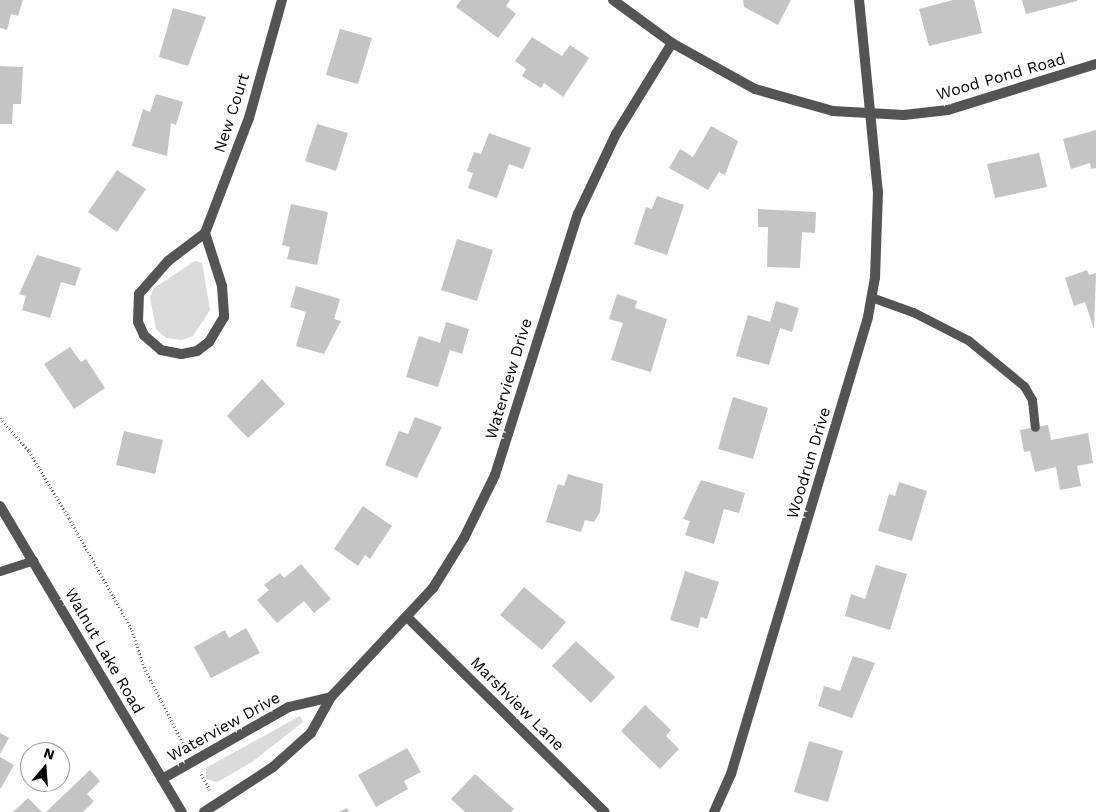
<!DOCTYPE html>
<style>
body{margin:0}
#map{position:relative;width:1096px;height:812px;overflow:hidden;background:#fff;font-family:"Work Sans",sans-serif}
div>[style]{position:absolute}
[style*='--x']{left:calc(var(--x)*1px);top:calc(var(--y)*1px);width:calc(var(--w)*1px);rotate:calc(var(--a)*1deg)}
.green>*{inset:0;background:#dbdbdb}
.building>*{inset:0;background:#c4c4c4}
.path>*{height:3px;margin-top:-1.5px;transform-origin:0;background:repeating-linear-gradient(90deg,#767676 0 1px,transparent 0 3.5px)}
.service>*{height:9px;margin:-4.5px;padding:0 4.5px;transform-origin:4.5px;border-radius:4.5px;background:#545454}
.minor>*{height:10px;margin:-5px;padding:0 5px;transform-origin:5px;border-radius:5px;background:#545454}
.tertiary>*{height:10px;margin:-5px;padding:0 5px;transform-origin:5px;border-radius:5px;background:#545454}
span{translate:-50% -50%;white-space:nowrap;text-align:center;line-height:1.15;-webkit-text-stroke:5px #fff;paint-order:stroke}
.street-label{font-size:16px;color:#000}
.north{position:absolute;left:20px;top:742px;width:50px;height:50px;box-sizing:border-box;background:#fff;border:1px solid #999;border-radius:50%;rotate:18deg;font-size:14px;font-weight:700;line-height:20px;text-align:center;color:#000}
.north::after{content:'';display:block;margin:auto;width:18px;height:22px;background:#000;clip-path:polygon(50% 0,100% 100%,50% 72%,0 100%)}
</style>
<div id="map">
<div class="green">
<i style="clip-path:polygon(195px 261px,202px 263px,210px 310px,193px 336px,182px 340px,166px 338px,156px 329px,150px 298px,154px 288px)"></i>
<i style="clip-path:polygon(300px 716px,303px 722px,252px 762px,217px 782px,206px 779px,206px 768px)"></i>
</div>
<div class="building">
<i style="clip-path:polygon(0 0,23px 0,18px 16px,11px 14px,7px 30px,0 28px)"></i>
<i style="clip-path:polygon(461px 0,510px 0,506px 6px,516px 14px,498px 38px,456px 7px)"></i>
<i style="clip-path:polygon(743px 0,791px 0,778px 25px,744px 7px)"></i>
<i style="clip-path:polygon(953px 0,974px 0,982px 33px,929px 46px,919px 9px)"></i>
<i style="clip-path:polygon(1022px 0,1077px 0,1077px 1px,1026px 14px)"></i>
<i style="clip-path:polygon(173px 8px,206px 17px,188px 66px,159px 57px)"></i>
<i style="clip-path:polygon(340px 29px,372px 38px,358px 84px,326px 75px)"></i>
<i style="clip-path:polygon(532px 37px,562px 56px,570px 45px,589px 58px,563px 97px,544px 83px,541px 88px,522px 76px,526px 69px,515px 61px)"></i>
<i style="clip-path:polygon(0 66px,23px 67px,21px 104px,13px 104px,12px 124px,0 124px)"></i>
<i style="clip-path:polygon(156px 94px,183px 102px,176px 125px,171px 123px,167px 156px,132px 146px,143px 109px,150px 112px)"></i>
<i style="clip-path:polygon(317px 124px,348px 133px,336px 171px,305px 161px)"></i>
<i style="clip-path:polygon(711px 126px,738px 141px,725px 175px,719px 172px,708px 190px,669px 168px,680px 149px,693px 157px)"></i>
<i style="clip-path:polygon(1096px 130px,1096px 168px,1091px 169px,1090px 163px,1071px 169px,1063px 139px)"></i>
<i style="clip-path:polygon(489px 133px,531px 148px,523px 169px,509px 164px,497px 198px,468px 188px,473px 173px,467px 171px,474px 152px,481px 154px)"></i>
<i style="clip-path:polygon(1039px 153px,1047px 187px,995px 198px,987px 164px)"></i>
<i style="clip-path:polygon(117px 170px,146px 189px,117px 232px,88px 212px)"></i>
<i style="clip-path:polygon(657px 196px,684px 205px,667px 255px,634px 244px,646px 207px,652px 209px)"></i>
<i style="clip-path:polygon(291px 204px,328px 212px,317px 265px,287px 259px,290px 247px,282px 245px)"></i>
<i style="clip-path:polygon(758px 209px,816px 212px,815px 233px,802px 232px,800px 268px,767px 267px,768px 227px,758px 227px)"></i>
<i style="clip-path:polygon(457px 239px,493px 250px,477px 301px,441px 290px)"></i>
<i style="clip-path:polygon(37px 255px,81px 268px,75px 286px,61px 282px,50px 318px,22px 310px,26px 296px,19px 294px)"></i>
<i style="clip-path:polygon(1087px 270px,1089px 275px,1096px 273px,1094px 329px,1085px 302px,1074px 306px,1065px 278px)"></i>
<i style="clip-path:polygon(296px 286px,340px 299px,334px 319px,341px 321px,324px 354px,296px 346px,306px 312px,290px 307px)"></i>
<i style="clip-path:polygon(617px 294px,637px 301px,635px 308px,667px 319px,651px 372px,611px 360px,623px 323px,609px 319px)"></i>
<i style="clip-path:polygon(776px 301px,799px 308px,792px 332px,780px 328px,769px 365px,736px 356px,748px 315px,770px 322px)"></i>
<i style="clip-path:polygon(446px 322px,469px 329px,462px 354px,450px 350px,438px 387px,406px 377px,419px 336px,440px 343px)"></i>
<i style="clip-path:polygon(70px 347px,81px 362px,86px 359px,105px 388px,74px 409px,44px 364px)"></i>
<i style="clip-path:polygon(262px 379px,285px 404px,248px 438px,227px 416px)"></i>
<i style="clip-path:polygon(733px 397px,768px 408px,753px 459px,718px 449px)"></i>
<i style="clip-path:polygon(415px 417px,442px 427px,417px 478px,385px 465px,399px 431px,408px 434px)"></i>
<i style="clip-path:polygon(1048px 425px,1051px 440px,1088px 433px,1093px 463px,1077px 466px,1081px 486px,1060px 490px,1056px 467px,1035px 472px,1030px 451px,1024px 452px,1020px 430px)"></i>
<i style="clip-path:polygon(124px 431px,163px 440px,155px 474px,116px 465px)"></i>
<i style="clip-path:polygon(568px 474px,603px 484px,600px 512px,594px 522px,585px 520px,581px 532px,546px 522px,558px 484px,564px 486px)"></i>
<i style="clip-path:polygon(701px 480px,745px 493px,739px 513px,724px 509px,714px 544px,685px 535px,690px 521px,683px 519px)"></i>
<i style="clip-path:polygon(899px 482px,927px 491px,912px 541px,878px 531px,889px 494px,895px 496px)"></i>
<i style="clip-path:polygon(363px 506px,392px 526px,370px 559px,365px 555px,358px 566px,334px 549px)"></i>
<i style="clip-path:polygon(301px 564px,331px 599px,314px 613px,304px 601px,277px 623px,257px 600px,269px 590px,264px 585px,280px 573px,284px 578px)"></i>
<i style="clip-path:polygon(876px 565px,907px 574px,890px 630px,845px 616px,851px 594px,865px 599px)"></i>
<i style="clip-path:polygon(685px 571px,719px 582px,707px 619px,701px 617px,698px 628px,670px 620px)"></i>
<i style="clip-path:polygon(524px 587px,566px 622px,542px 650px,500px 615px)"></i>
<i style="clip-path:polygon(246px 628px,260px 653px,211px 678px,194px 647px,225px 630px,229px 638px)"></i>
<i style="clip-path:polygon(576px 641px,615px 677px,591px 703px,552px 666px)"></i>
<i style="clip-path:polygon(853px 656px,875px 663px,852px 718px,818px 706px,824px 686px,840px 691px)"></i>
<i style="clip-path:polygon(645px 705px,671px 730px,666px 736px,679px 749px,660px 769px,621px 731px)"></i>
<i style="clip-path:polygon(0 733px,9px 738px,0 754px)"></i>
<i style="clip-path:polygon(809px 741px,843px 751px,828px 802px,794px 792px)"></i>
<i style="clip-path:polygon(407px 748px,421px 772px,404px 781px,408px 789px,376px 807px,358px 775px)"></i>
<i style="clip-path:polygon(0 757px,14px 765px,1px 788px,0 788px)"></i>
<i style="clip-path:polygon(90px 770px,100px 781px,87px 794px,94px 801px,83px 812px,46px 812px)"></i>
<i style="clip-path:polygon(475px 774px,514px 809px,511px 812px,465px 812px,451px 799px)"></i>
<i style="clip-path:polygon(28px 798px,42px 812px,13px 812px)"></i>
<i style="clip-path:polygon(347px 808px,349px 812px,338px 812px)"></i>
</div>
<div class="path">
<i style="--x:0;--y:418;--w:44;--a:48.7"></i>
<i style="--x:29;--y:451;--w:78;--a:59.2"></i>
<i style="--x:69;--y:518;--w:129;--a:60.6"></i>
<i style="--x:132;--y:630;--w:39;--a:72"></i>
<i style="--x:144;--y:667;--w:92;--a:62.9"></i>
<i style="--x:201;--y:774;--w:18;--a:61"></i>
</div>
<div class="service">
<i style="--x:871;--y:297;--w:45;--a:19.7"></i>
<i style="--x:913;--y:312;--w:62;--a:27"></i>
<i style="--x:968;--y:340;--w:72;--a:39.4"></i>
<i style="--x:1024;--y:386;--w:16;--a:60"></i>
<i style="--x:1032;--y:400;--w:27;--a:84"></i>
<i style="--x:0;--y:571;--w:35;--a:-18"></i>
</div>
<div class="minor">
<i style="--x:613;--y:0;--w:73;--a:36.1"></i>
<i style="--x:672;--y:43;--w:95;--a:29"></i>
<i style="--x:755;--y:89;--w:81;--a:15.8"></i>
<i style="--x:833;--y:111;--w:71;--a:3.2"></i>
<i style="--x:904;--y:115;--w:44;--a:-6.5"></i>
<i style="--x:948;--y:110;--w:155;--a:-17.3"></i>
<i style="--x:205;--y:233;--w:56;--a:72.2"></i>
<i style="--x:222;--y:286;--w:31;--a:86"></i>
<i style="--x:224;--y:317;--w:29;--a:121"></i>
<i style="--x:209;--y:342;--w:15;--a:143"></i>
<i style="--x:197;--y:351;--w:16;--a:169"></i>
<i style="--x:181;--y:354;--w:20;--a:-169"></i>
<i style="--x:161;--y:350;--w:23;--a:-139"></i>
<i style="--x:144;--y:335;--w:14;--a:-115"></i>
<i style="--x:138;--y:322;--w:28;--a:-88"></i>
<i style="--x:139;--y:294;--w:44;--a:-48.7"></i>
<i style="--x:168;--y:261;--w:46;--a:-37.1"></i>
<i style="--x:205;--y:233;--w:123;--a:-69.1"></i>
<i style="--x:249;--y:118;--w:123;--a:-74.4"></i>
<i style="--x:408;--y:618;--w:276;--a:44.6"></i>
<i style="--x:162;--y:779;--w:146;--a:-29.6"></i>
<i style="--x:289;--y:707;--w:43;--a:-13.4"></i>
<i style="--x:204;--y:812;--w:82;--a:-33.1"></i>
<i style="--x:273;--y:767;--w:51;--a:-41.8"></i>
<i style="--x:311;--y:733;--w:41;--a:-60.9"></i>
<i style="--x:331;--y:697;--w:149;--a:-46.9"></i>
<i style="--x:433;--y:588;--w:59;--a:-58.2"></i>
<i style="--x:464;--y:538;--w:70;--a:-63.8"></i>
<i style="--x:495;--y:475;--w:274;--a:-72.4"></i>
<i style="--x:578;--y:214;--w:89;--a:-64.6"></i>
<i style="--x:616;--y:134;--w:107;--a:-58.4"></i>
<i style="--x:714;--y:812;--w:42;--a:-65.9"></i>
<i style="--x:731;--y:774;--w:477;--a:-73.3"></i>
<i style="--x:868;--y:317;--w:40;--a:-80"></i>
<i style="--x:875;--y:278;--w:85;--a:-88"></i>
<i style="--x:878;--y:193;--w:194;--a:-95.6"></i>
</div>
<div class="tertiary">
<i style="--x:0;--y:506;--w:356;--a:59.3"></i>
</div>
<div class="street-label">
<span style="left:1001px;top:77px;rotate:-16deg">Wood Pond Road</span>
<span style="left:232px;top:113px;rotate:-72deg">New Court</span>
<span style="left:509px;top:379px;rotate:-73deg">Waterview Drive</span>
<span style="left:809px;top:463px;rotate:-73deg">Woodrun Drive</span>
<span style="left:104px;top:651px;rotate:60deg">Walnut Lake Road</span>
<span style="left:517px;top:704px;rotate:45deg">Marshview Lane</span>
<span style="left:224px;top:727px;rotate:-29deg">Waterview Drive</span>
</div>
<div class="north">N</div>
</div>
